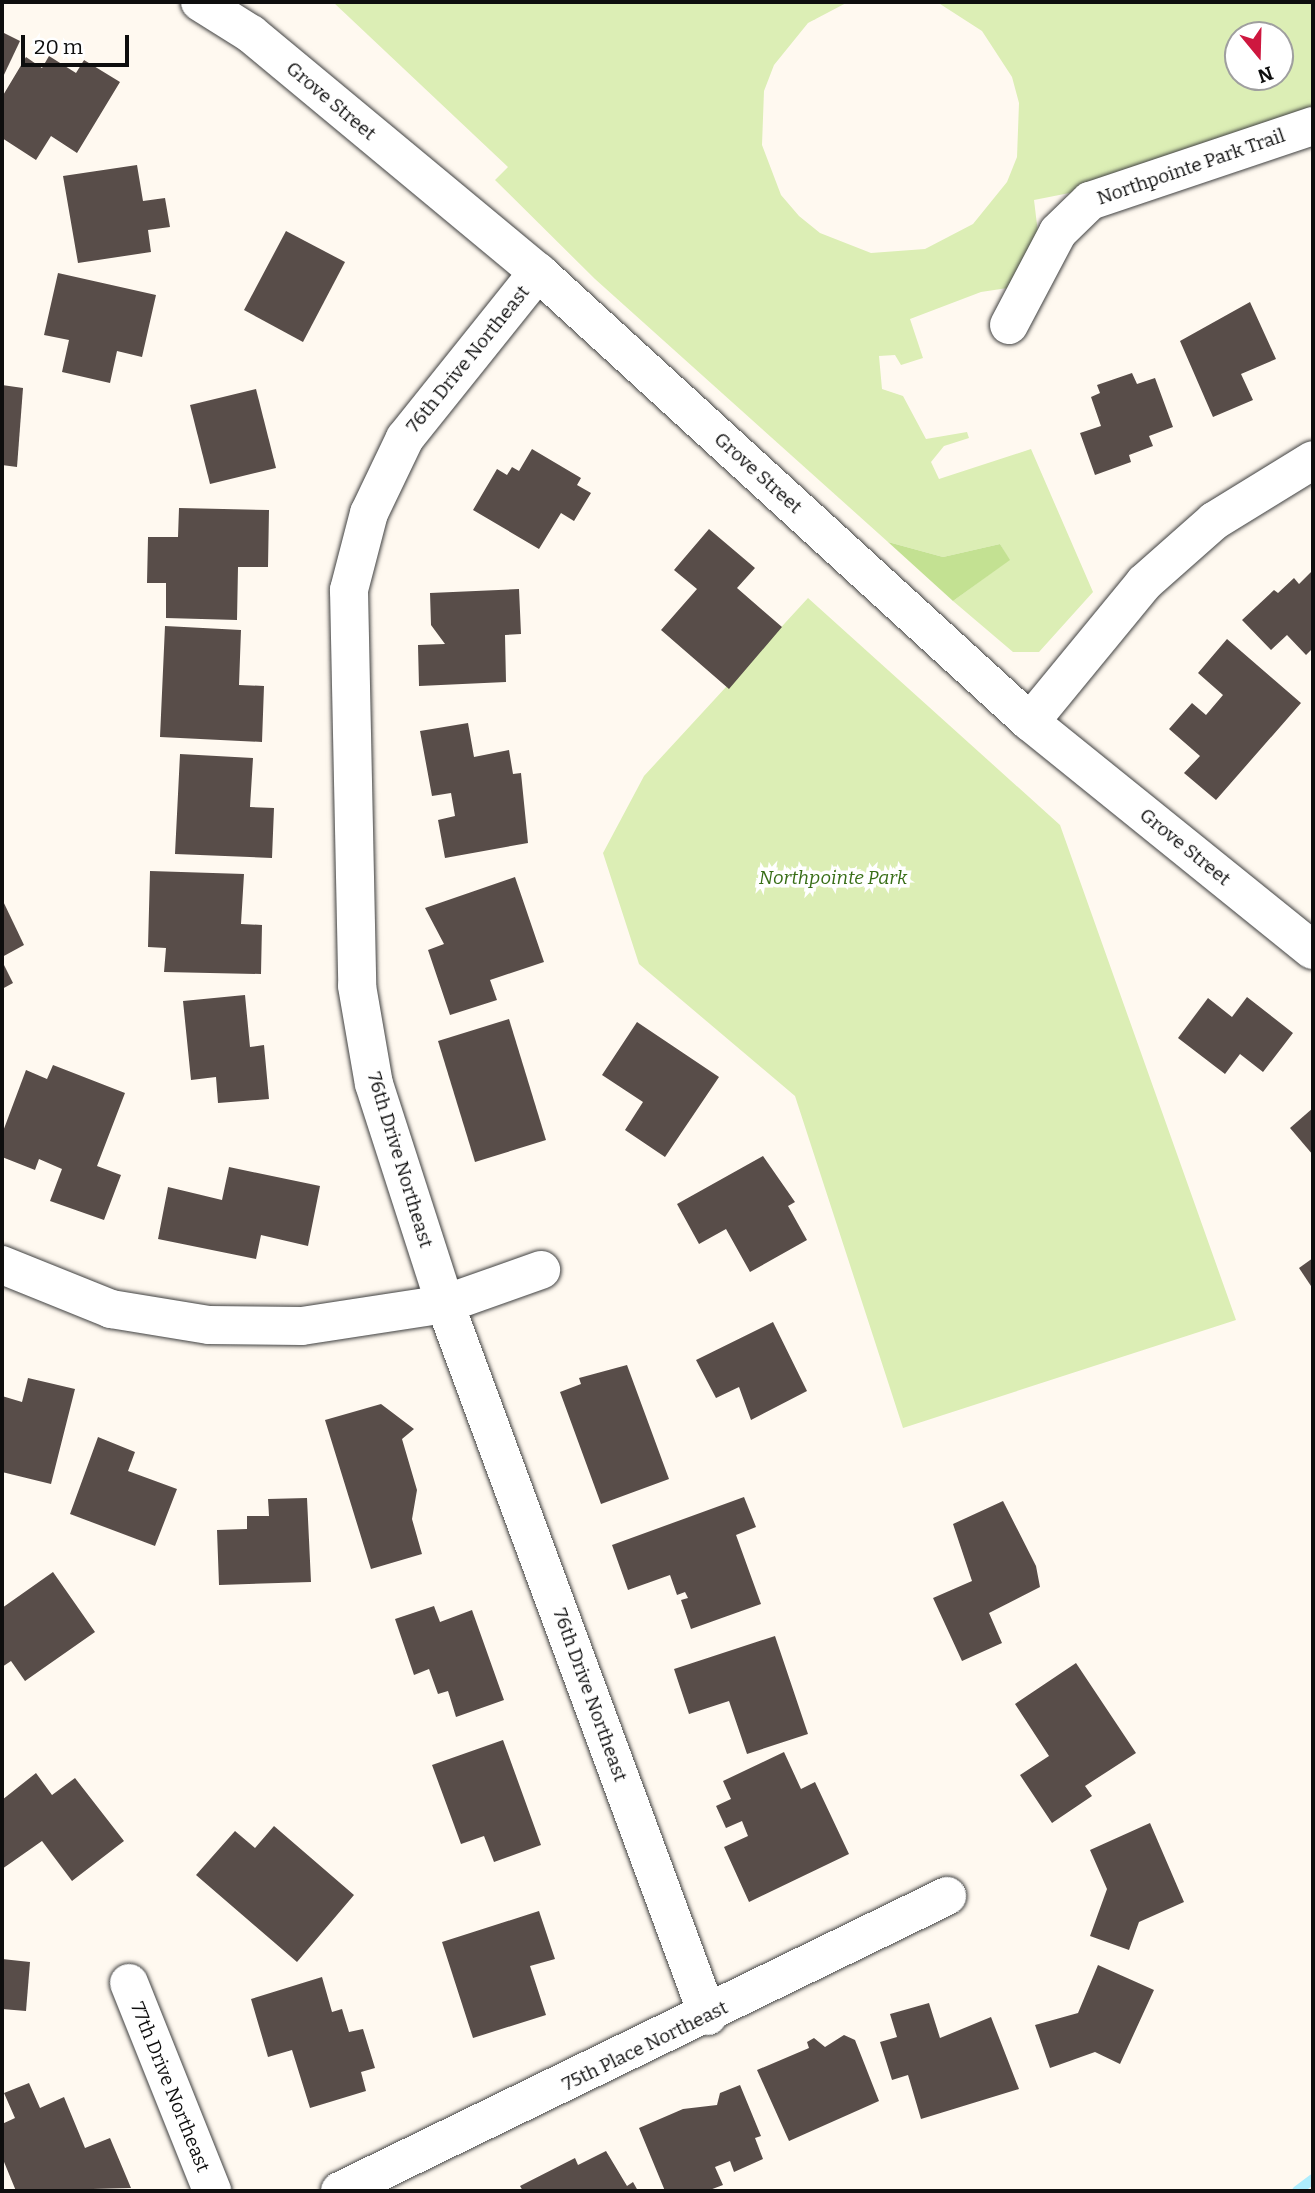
<!DOCTYPE html>
<style>
body{margin:0}
#map{position:relative;width:1315px;height:2193px;overflow:hidden;background:#fff9f0;font-family:Bitter,serif}
div>[style]{position:absolute}
[style*='--x']{left:calc(var(--x)*1px);top:calc(var(--y)*1px);width:calc(var(--w)*1px);rotate:calc(var(--a)*1deg)}
.green>*{inset:0;background:#dceeb5}
.forest>*{inset:0;background:#c3e192}
.stream>*{height:10px;margin:-5px;padding:0 5px;transform-origin:5px;border-radius:5px;background:#aeedfd}
.building>*{inset:0;background:#584d49}
.roads{filter:drop-shadow(0 0 2px #414141) drop-shadow(0 0 2px #414141)}
.minor>*{height:38px;margin:-19px;padding:0 19px;transform-origin:19px;border-radius:19px;background:#fff}
span{translate:-50% -50%;white-space:nowrap;text-align:center;line-height:1.15;-webkit-text-stroke:7px #fff;paint-order:stroke}
.street-label{font-size:19px;color:#0e0e0e}
.park-label{font-size:19px;color:#386e17;font-style:italic}
.frame{position:absolute;inset:0;border:4px solid #0e0e0e;pointer-events:none}
.north{position:absolute;left:1224px;top:21px;width:70px;height:70px;box-sizing:border-box;background:#fff;border:2px solid #9f9f9f;border-radius:50%;rotate:161deg;font-size:19px;font-weight:700;line-height:28px;text-align:center;color:#0e0e0e}
.north::after{content:'';display:block;margin:auto;width:24px;height:32px;background:#ce173f;clip-path:polygon(50% 0,100% 100%,50% 72%,0 100%)}
.scale{position:absolute;left:21px;top:35px;width:108px;height:32px;box-sizing:border-box;border:4px solid #0e0e0e;border-top:0;padding-left:9px;font-size:21px;line-height:24px;white-space:nowrap;color:#0e0e0e;-webkit-text-stroke:5px #fff;paint-order:stroke}
</style>
<div id="map">
<div class="green">
<i style="clip-path:polygon(evenodd,333px 2px,848px 2px,808px 23px,774px 65px,764px 91px,762px 145px,781px 195px,799px 216px,820px 233px,871px 253px,925px 249px,973px 224px,1007px 182px,1017px 157px,1019px 103px,1012px 77px,982px 31px,937px 2px,1313px 2px,1313px 145px,1034px 200px,1039px 241px,1014px 287px,981px 292px,910px 319px,923px 358px,901px 365px,895px 355px,879px 356px,882px 389px,903px 396px,926px 439px,967px 432px,969px 438px,944px 446px,931px 462px,939px 479px,1031px 449px,1093px 592px,1039px 652px,1013px 652px,953px 601px,1009px 560px,1000px 544px,943px 557px,888px 542px,595px 279px,495px 180px,508px 167px,333px 2px,1238px 35px,1280px 35px,1280px 77px,1238px 77px,1238px 35px)"></i>
<i style="clip-path:polygon(808px 598px,1060px 825px,1236px 1320px,903px 1428px,795px 1096px,639px 964px,603px 853px,644px 776px)"></i>
</div>
<div class="forest">
<i style="clip-path:polygon(888px 542px,943px 557px,1000px 544px,1010px 560px,953px 601px)"></i>
</div>
<div class="stream">
<i style="--x:1297;--y:2191;--w:20;--a:-37"></i>
</div>
<div class="building">
<i style="clip-path:polygon(2px 32px,20px 41px,2px 79px)"></i>
<i style="clip-path:polygon(49px 56px,76px 73px,84px 60px,120px 82px,77px 153px,51px 136px,36px 160px,2px 138px,2px 97px,26px 57px,42px 68px)"></i>
<i style="clip-path:polygon(137px 165px,143px 201px,165px 198px,170px 227px,148px 230px,151px 252px,78px 263px,63px 176px)"></i>
<i style="clip-path:polygon(286px 231px,345px 262px,303px 342px,244px 310px)"></i>
<i style="clip-path:polygon(58px 273px,156px 295px,142px 357px,117px 351px,110px 383px,62px 372px,69px 340px,44px 335px)"></i>
<i style="clip-path:polygon(1250px 302px,1276px 359px,1241px 374px,1253px 400px,1213px 417px,1180px 341px)"></i>
<i style="clip-path:polygon(1132px 373px,1137px 384px,1155px 378px,1173px 427px,1149px 436px,1153px 446px,1129px 455px,1131px 462px,1095px 475px,1080px 433px,1101px 426px,1091px 397px,1100px 393px,1097px 385px)"></i>
<i style="clip-path:polygon(2px 385px,23px 388px,17px 467px,2px 465px)"></i>
<i style="clip-path:polygon(256px 389px,276px 468px,210px 484px,190px 405px)"></i>
<i style="clip-path:polygon(532px 449px,581px 478px,577px 485px,591px 493px,574px 521px,561px 513px,539px 549px,473px 510px,497px 469px,507px 475px,512px 467px,519px 471px)"></i>
<i style="clip-path:polygon(179px 508px,269px 510px,268px 567px,238px 567px,237px 620px,166px 618px,166px 583px,147px 583px,148px 537px,178px 537px)"></i>
<i style="clip-path:polygon(709px 529px,755px 568px,737px 588px,782px 627px,729px 689px,661px 630px,697px 589px,674px 570px)"></i>
<i style="clip-path:polygon(1313px 570px,1313px 648px,1306px 655px,1287px 635px,1271px 650px,1242px 620px,1274px 590px,1278px 593px,1294px 578px,1299px 584px)"></i>
<i style="clip-path:polygon(519px 589px,521px 634px,505px 635px,506px 682px,419px 686px,418px 645px,445px 644px,431px 625px,430px 593px)"></i>
<i style="clip-path:polygon(165px 626px,241px 630px,239px 685px,264px 686px,262px 742px,160px 737px)"></i>
<i style="clip-path:polygon(1227px 639px,1301px 703px,1216px 800px,1184px 773px,1200px 756px,1169px 729px,1192px 703px,1206px 715px,1223px 695px,1198px 673px)"></i>
<i style="clip-path:polygon(468px 723px,474px 757px,509px 750px,513px 774px,521px 773px,528px 843px,445px 858px,438px 820px,455px 816px,451px 793px,432px 796px,420px 731px)"></i>
<i style="clip-path:polygon(180px 754px,253px 758px,250px 807px,274px 808px,272px 858px,175px 854px)"></i>
<i style="clip-path:polygon(150px 871px,244px 874px,241px 924px,262px 925px,261px 974px,164px 972px,166px 948px,148px 947px)"></i>
<i style="clip-path:polygon(515px 877px,544px 962px,490px 980px,497px 1000px,450px 1015px,428px 950px,444px 944px,425px 908px)"></i>
<i style="clip-path:polygon(2px 899px,24px 945px,2px 957px)"></i>
<i style="clip-path:polygon(2px 961px,13px 983px,2px 989px)"></i>
<i style="clip-path:polygon(245px 995px,250px 1047px,264px 1045px,269px 1099px,218px 1103px,216px 1077px,191px 1080px,183px 1001px)"></i>
<i style="clip-path:polygon(1247px 997px,1293px 1033px,1263px 1072px,1240px 1054px,1225px 1074px,1178px 1038px,1208px 998px,1232px 1017px)"></i>
<i style="clip-path:polygon(509px 1019px,546px 1140px,475px 1162px,438px 1041px)"></i>
<i style="clip-path:polygon(637px 1022px,719px 1077px,665px 1157px,625px 1130px,643px 1102px,602px 1075px)"></i>
<i style="clip-path:polygon(53px 1065px,125px 1093px,97px 1166px,121px 1175px,104px 1220px,50px 1201px,62px 1169px,39px 1159px,35px 1170px,2px 1157px,2px 1134px,26px 1070px,47px 1079px)"></i>
<i style="clip-path:polygon(1313px 1108px,1313px 1155px,1290px 1128px)"></i>
<i style="clip-path:polygon(763px 1156px,795px 1202px,788px 1206px,807px 1240px,750px 1272px,726px 1229px,699px 1244px,677px 1204px)"></i>
<i style="clip-path:polygon(229px 1167px,320px 1186px,308px 1246px,261px 1235px,256px 1259px,158px 1239px,168px 1187px,222px 1200px)"></i>
<i style="clip-path:polygon(1313px 1258px,1313px 1289px,1299px 1268px)"></i>
<i style="clip-path:polygon(773px 1322px,807px 1391px,751px 1420px,739px 1387px,716px 1398px,696px 1360px)"></i>
<i style="clip-path:polygon(627px 1365px,669px 1479px,601px 1504px,560px 1392px,581px 1384px,579px 1378px)"></i>
<i style="clip-path:polygon(28px 1378px,75px 1389px,51px 1484px,2px 1472px,2px 1396px,22px 1402px)"></i>
<i style="clip-path:polygon(381px 1404px,414px 1429px,402px 1439px,417px 1490px,412px 1519px,422px 1554px,371px 1569px,325px 1420px)"></i>
<i style="clip-path:polygon(98px 1437px,135px 1452px,128px 1471px,177px 1489px,155px 1546px,70px 1514px)"></i>
<i style="clip-path:polygon(744px 1497px,756px 1527px,736px 1535px,761px 1604px,691px 1629px,681px 1600px,688px 1598px,685px 1592px,677px 1595px,670px 1575px,628px 1590px,612px 1545px)"></i>
<i style="clip-path:polygon(307px 1498px,311px 1582px,219px 1585px,217px 1530px,247px 1529px,247px 1516px,269px 1516px,268px 1499px)"></i>
<i style="clip-path:polygon(1003px 1501px,1036px 1566px,1040px 1587px,989px 1613px,1002px 1643px,962px 1661px,933px 1598px,972px 1581px,953px 1524px)"></i>
<i style="clip-path:polygon(53px 1572px,95px 1632px,25px 1681px,11px 1661px,2px 1667px,2px 1608px)"></i>
<i style="clip-path:polygon(434px 1606px,440px 1622px,472px 1610px,504px 1700px,456px 1717px,448px 1691px,438px 1694px,429px 1669px,414px 1675px,395px 1619px)"></i>
<i style="clip-path:polygon(775px 1636px,808px 1734px,747px 1754px,729px 1701px,689px 1714px,674px 1669px)"></i>
<i style="clip-path:polygon(1076px 1663px,1136px 1753px,1085px 1786px,1092px 1796px,1052px 1823px,1020px 1775px,1049px 1756px,1015px 1704px)"></i>
<i style="clip-path:polygon(503px 1740px,541px 1845px,494px 1862px,484px 1836px,461px 1844px,432px 1765px)"></i>
<i style="clip-path:polygon(784px 1752px,801px 1789px,815px 1782px,849px 1854px,749px 1902px,724px 1847px,748px 1836px,742px 1821px,726px 1828px,716px 1806px,731px 1799px,723px 1781px)"></i>
<i style="clip-path:polygon(36px 1773px,52px 1795px,75px 1778px,124px 1841px,72px 1881px,42px 1841px,2px 1869px,2px 1800px)"></i>
<i style="clip-path:polygon(1150px 1823px,1184px 1902px,1139px 1922px,1129px 1950px,1090px 1936px,1107px 1889px,1090px 1850px)"></i>
<i style="clip-path:polygon(274px 1826px,354px 1895px,297px 1962px,196px 1875px,235px 1831px,255px 1848px)"></i>
<i style="clip-path:polygon(539px 1911px,555px 1959px,530px 1966px,546px 2015px,473px 2038px,442px 1942px)"></i>
<i style="clip-path:polygon(2px 1959px,30px 1962px,26px 2011px,2px 2009px)"></i>
<i style="clip-path:polygon(1098px 1965px,1154px 1990px,1120px 2064px,1095px 2052px,1050px 2068px,1035px 2025px,1078px 2013px)"></i>
<i style="clip-path:polygon(322px 1977px,332px 2012px,342px 2009px,349px 2032px,363px 2029px,375px 2068px,361px 2072px,366px 2091px,310px 2108px,292px 2050px,268px 2057px,251px 1999px)"></i>
<i style="clip-path:polygon(929px 2003px,940px 2038px,991px 2017px,1019px 2089px,921px 2119px,908px 2075px,892px 2080px,880px 2042px,897px 2037px,890px 2014px)"></i>
<i style="clip-path:polygon(844px 2035px,855px 2040px,879px 2101px,789px 2141px,757px 2070px,809px 2048px,807px 2042px,814px 2038px,825px 2047px)"></i>
<i style="clip-path:polygon(29px 2083px,40px 2108px,64px 2097px,85px 2148px,110px 2138px,131px 2188px,16px 2191px,2px 2157px,2px 2124px,15px 2118px,4px 2093px)"></i>
<i style="clip-path:polygon(740px 2085px,761px 2136px,755px 2138px,763px 2159px,734px 2172px,730px 2161px,715px 2167px,723px 2185px,707px 2191px,665px 2191px,639px 2128px,683px 2109px,717px 2105px,720px 2093px)"></i>
<i style="clip-path:polygon(606px 2151px,627px 2186px,633px 2182px,638px 2191px,523px 2191px,520px 2186px,575px 2158px,578px 2165px)"></i>
</div>
<div class="roads">
<div class="minor">
<i style="--x:200;--y:2;--w:60;--a:32.1"></i>
<i style="--x:251;--y:34;--w:373;--a:39.7"></i>
<i style="--x:538;--y:272;--w:667;--a:42.45"></i>
<i style="--x:1030;--y:722;--w:363;--a:38.9"></i>
<i style="--x:538;--y:272;--w:213;--a:128.7"></i>
<i style="--x:405;--y:438;--w:83;--a:115.6"></i>
<i style="--x:369;--y:513;--w:80;--a:104.6"></i>
<i style="--x:349;--y:590;--w:396;--a:88.8"></i>
<i style="--x:357;--y:986;--w:99;--a:80.2"></i>
<i style="--x:374;--y:1084;--w:231;--a:72.1"></i>
<i style="--x:445;--y:1304;--w:759;--a:69.73"></i>
<i style="--x:1009;--y:325;--w:105;--a:-62.2"></i>
<i style="--x:1058;--y:232;--w:45;--a:-44.1"></i>
<i style="--x:1090;--y:201;--w:235;--a:-18.6"></i>
<i style="--x:1030;--y:722;--w:180;--a:-50.6"></i>
<i style="--x:1144;--y:583;--w:94;--a:-41.5"></i>
<i style="--x:1214;--y:521;--w:116;--a:-31.6"></i>
<i style="--x:2;--y:1265;--w:118;--a:22"></i>
<i style="--x:111;--y:1309;--w:99;--a:9.3"></i>
<i style="--x:209;--y:1325;--w:93;--a:0.6"></i>
<i style="--x:302;--y:1326;--w:145;--a:-8.7"></i>
<i style="--x:445;--y:1304;--w:102;--a:-19.5"></i>
<i style="--x:129;--y:1983;--w:224;--a:68.2"></i>
<i style="--x:340;--y:2191;--w:675;--a:-25.92"></i>
</div>
</div>
<div class="street-label">
<span style="left:331px;top:101px;rotate:40deg">Grove Street</span>
<span style="left:1191px;top:167px;rotate:-19deg">Northpointe Park Trail</span>
<span style="left:468px;top:359px;rotate:-51deg">76th Drive Northeast</span>
<span style="left:758px;top:473px;rotate:42deg">Grove Street</span>
<span style="left:1185px;top:847px;rotate:39deg">Grove Street</span>
<span style="left:400px;top:1160px;rotate:73deg">76th Drive Northeast</span>
<span style="left:590px;top:1695px;rotate:70deg">76th Drive Northeast</span>
<span style="left:645px;top:2046px;rotate:-26deg">75th Place Northeast</span>
<span style="left:170px;top:2087px;rotate:68deg">77th Drive Northeast</span>
</div>
<div class="park-label">
<span style="left:833px;top:878px">Northpointe Park</span>
</div>
<div class="frame"></div>
<div class="north">N</div>
<div class="scale">20 m</div>
</div>
